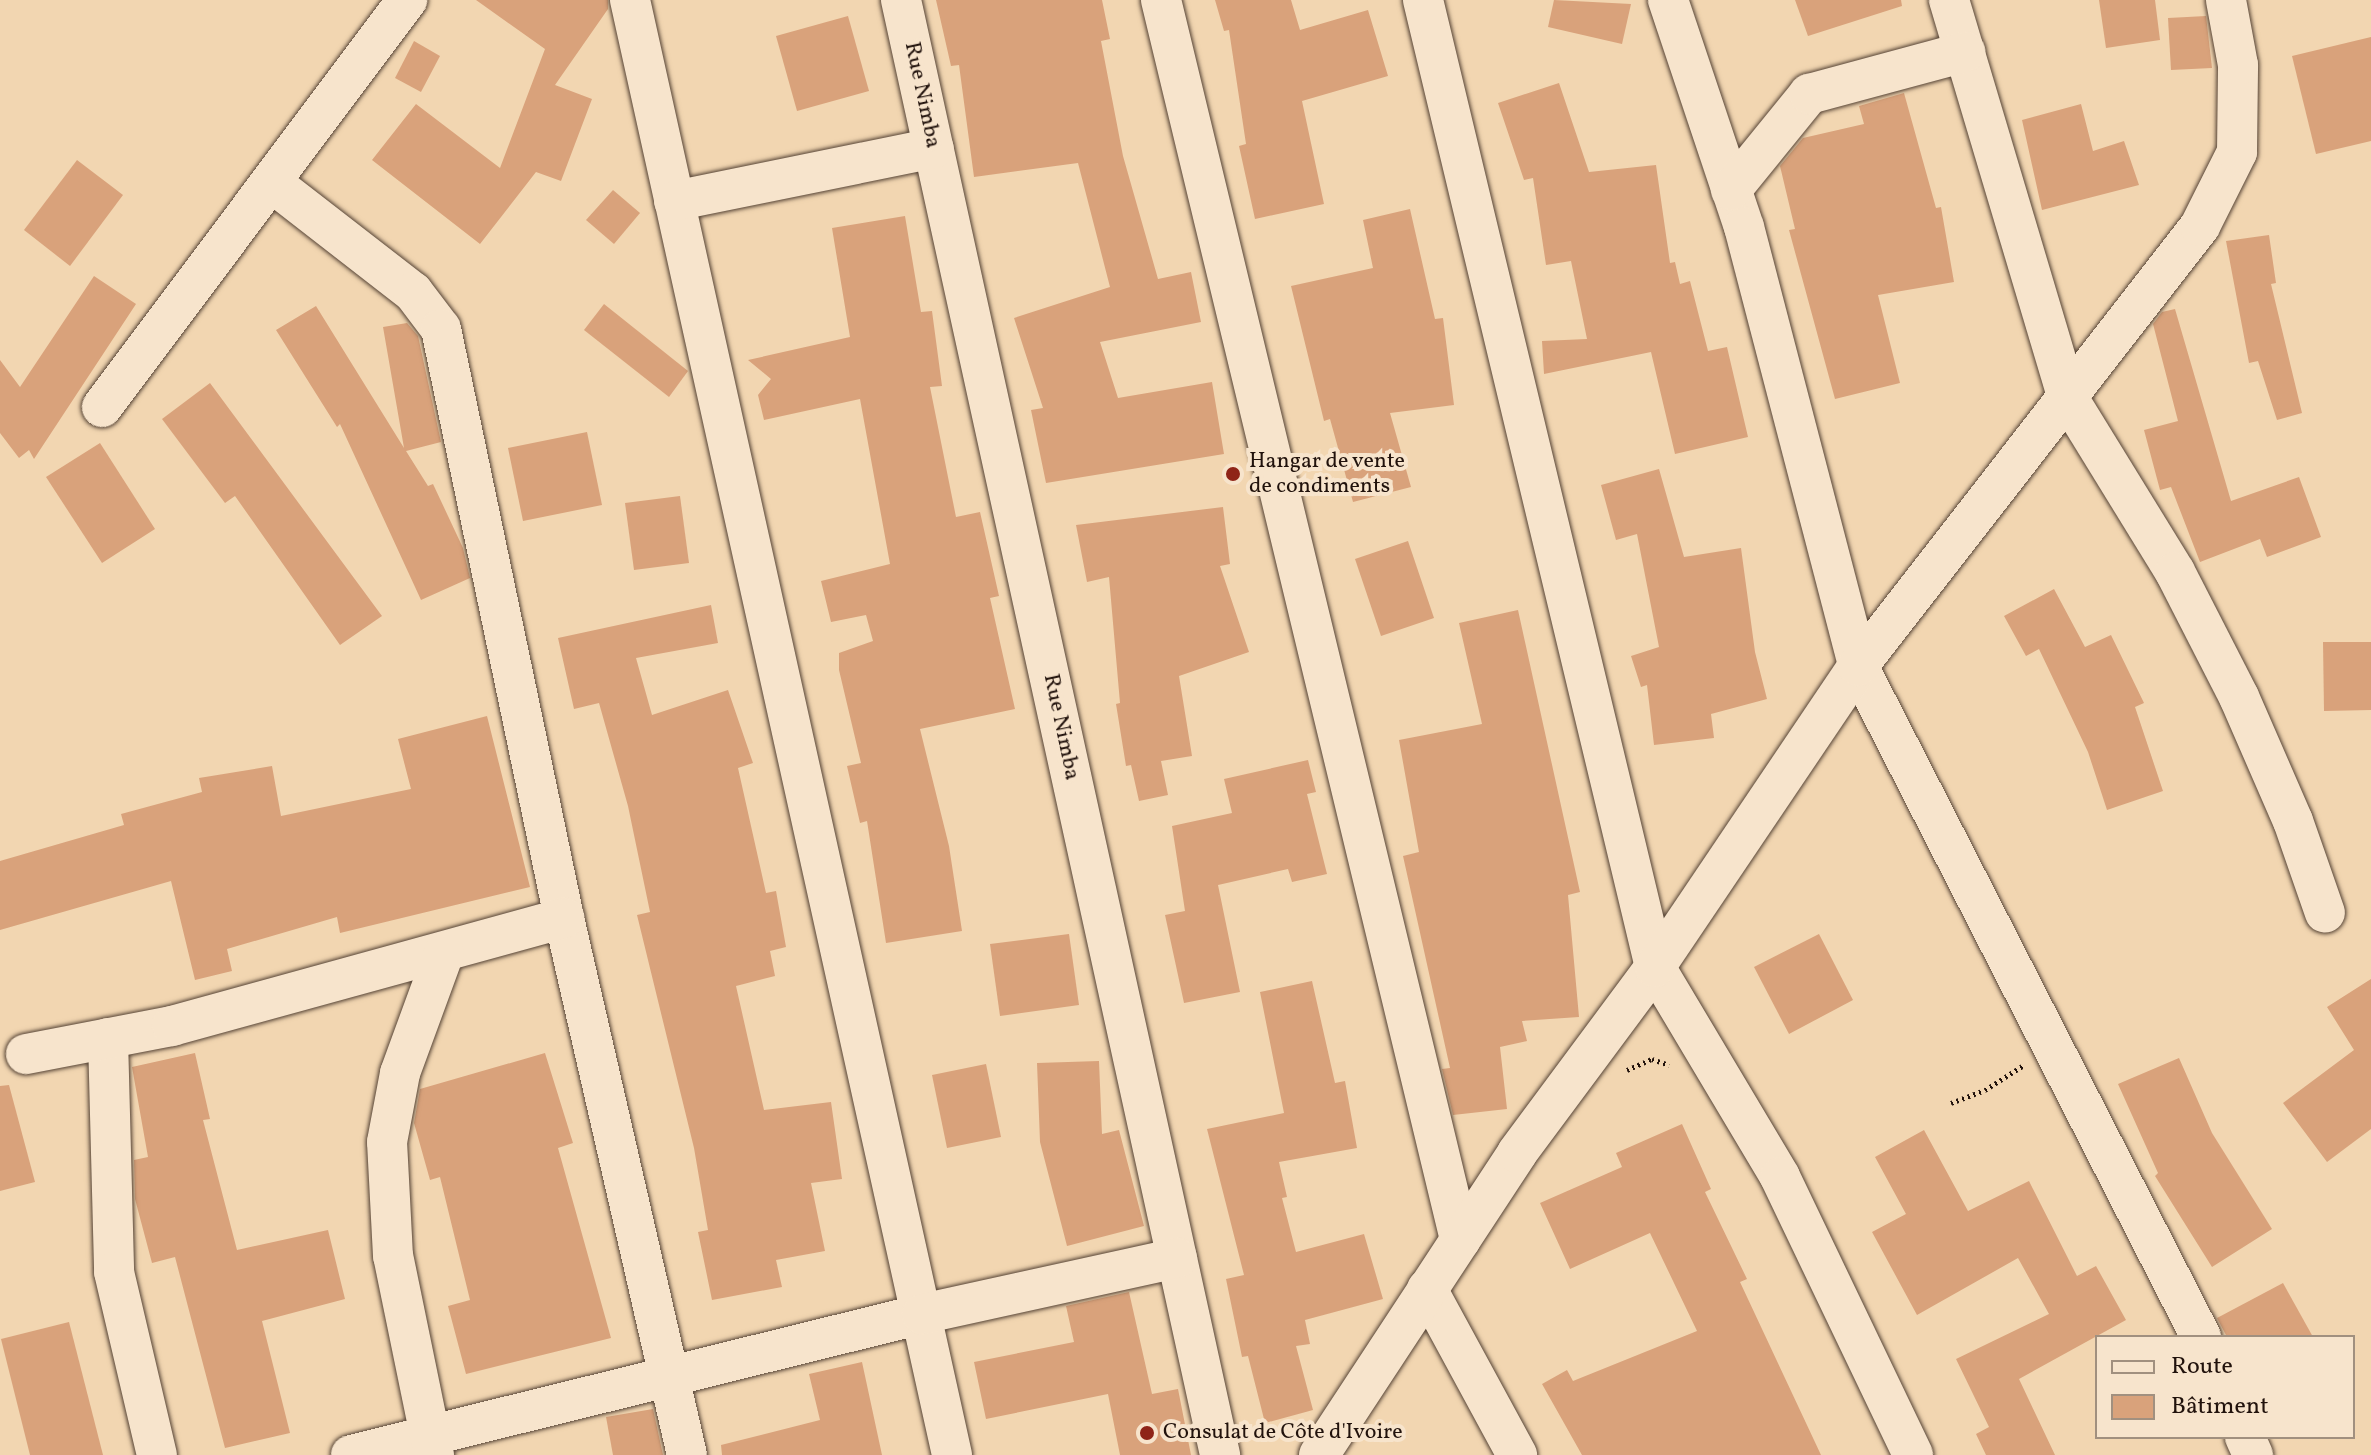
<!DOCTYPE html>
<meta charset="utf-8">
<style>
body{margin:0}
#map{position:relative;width:2371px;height:1455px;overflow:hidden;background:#f2d6b1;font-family:Vollkorn,serif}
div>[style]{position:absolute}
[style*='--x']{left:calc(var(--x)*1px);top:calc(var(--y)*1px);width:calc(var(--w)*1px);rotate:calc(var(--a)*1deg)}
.building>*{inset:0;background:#d9a27b}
.path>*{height:5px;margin-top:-2.5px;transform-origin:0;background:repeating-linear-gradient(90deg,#21120c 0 2px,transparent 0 6px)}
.roads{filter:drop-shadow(0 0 2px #554335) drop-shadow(0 0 2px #554335)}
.minor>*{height:40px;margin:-20px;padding:0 20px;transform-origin:20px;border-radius:20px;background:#f7e4cc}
.dots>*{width:22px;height:22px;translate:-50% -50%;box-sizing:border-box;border:4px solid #f7e4cc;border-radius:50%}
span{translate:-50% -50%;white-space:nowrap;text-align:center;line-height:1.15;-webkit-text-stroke:8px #f7e4cc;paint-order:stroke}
.street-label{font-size:22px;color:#21120c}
.poi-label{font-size:22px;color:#21120c}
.left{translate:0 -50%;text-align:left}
.legend{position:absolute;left:2095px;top:1335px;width:260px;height:104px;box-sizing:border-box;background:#f7e4cc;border:2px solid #a1907f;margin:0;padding:10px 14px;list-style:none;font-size:24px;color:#21120c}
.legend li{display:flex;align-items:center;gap:16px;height:40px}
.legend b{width:40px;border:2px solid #a1907f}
</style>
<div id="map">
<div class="building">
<i style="clip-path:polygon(476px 0,608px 0,608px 9px,555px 85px,592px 99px,561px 181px,536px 172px,480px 244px,372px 160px,416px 104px,500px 168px,545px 49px)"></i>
<i style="clip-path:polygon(936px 0,1102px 0,1110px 39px,1101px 41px,1123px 156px,1158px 279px,1191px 272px,1201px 322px,1100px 342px,1118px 398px,1212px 382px,1224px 454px,1046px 483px,1031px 410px,1043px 408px,1014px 318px,1110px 287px,1078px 163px,974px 177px,959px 65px,951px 66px)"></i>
<i style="clip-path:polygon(1215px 0,1291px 0,1300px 30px,1368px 10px,1388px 76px,1302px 101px,1324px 204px,1255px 219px,1239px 146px,1246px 144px,1229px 30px,1224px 31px)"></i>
<i style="clip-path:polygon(1554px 0,1631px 4px,1622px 44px,1548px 27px)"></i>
<i style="clip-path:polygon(1795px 0,1901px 0,1902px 6px,1808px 36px)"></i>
<i style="clip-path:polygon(2099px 0,2155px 0,2160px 40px,2106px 48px)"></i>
<i style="clip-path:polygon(848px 16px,869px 91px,797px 111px,776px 36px)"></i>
<i style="clip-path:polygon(2206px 16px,2212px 68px,2171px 70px,2168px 18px)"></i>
<i style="clip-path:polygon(2371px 37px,2371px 141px,2316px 154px,2292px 56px)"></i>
<i style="clip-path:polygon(414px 41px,440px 56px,421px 92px,395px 78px)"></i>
<i style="clip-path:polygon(1559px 83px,1589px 172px,1656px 165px,1670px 263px,1675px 262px,1680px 284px,1690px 281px,1708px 351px,1727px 347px,1748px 437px,1675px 454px,1651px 352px,1544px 374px,1542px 341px,1587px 339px,1571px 261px,1546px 265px,1533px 178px,1524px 180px,1498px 103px)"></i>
<i style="clip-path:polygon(1904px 93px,1936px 208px,1941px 207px,1954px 282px,1878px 295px,1900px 383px,1835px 399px,1789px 230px,1795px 229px,1780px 166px,1803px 138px,1864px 124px,1859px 106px)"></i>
<i style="clip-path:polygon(2081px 104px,2093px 151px,2124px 141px,2139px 185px,2042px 210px,2022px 120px)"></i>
<i style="clip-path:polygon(77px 160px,123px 195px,70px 266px,24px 230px)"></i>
<i style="clip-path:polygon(613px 190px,640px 213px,614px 244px,586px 220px)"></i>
<i style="clip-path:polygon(1410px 209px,1435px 319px,1443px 318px,1454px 405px,1390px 413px,1411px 487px,1353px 502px,1330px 419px,1324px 421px,1291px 286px,1373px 268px,1363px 220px)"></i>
<i style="clip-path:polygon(905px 216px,921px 312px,932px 311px,942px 386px,930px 387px,956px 517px,980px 512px,999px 596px,990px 598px,1015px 709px,920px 729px,949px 846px,962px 931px,886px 943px,867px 821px,860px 823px,847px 766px,861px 763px,839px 670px,839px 653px,873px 641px,866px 615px,831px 622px,821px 581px,890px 564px,860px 399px,764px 420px,758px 395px,771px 379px,748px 360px,850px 337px,832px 228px)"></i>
<i style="clip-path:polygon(2269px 235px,2276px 283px,2271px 284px,2302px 413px,2277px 420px,2258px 361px,2249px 363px,2226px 241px)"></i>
<i style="clip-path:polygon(94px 276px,136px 304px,34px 459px,29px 450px,19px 458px,0 433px,0 360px,20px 387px)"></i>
<i style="clip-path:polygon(604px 304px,688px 371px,669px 397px,584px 330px)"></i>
<i style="clip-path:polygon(316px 306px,404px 448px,383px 327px,407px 323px,418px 336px,441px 442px,406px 451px,428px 486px,433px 484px,463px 548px,470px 578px,421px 600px,340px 424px,337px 427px,276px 330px)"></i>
<i style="clip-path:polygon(2175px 309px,2231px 501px,2299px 477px,2321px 537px,2267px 557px,2260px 539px,2200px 562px,2171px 487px,2160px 490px,2144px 430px,2178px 421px,2153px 324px,2162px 312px)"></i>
<i style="clip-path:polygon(210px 383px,382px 616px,340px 645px,235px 496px,225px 503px,162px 419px)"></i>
<i style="clip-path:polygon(587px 432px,602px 505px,523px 521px,508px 448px)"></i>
<i style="clip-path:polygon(100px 443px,155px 529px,102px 563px,46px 477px)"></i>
<i style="clip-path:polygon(1659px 469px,1684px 557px,1741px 548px,1755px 652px,1767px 699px,1711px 714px,1714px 738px,1654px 745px,1647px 685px,1641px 687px,1631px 656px,1659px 647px,1637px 534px,1616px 540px,1601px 485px)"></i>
<i style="clip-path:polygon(680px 496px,689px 563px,634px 570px,625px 503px)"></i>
<i style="clip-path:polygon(1223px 507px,1230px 564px,1220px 566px,1249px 652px,1179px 676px,1192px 756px,1161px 761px,1168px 795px,1139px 801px,1131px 765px,1126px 766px,1116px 704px,1120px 703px,1109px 577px,1087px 582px,1076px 525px)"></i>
<i style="clip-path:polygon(1408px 541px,1434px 618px,1381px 636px,1355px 559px)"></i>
<i style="clip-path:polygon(2054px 589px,2085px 647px,2111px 635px,2144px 703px,2135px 707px,2163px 791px,2107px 810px,2088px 752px,2039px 649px,2026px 656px,2004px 616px)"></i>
<i style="clip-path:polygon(711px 605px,718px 643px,636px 658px,652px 715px,728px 690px,753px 763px,738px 768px,766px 893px,776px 891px,786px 947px,770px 951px,775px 976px,736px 986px,764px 1110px,831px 1102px,842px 1179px,811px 1183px,825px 1251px,776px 1260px,782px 1287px,712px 1300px,698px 1232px,708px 1230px,694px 1148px,637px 915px,650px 912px,628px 806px,599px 703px,574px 709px,558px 638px)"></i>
<i style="clip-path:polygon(1518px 610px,1580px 892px,1568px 895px,1579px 1017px,1522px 1021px,1527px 1041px,1500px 1047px,1507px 1109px,1453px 1115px,1442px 1069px,1450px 1068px,1403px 856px,1419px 852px,1399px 740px,1482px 724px,1459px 623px)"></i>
<i style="clip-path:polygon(2323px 642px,2371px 642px,2371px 710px,2324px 711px)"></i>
<i style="clip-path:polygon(487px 716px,530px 887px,340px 933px,337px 917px,227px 949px,232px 971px,195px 980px,171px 881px,0 930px,0 861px,124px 825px,121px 814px,202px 792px,199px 778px,272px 766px,281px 816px,411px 789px,398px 739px)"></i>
<i style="clip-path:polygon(1308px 760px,1316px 792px,1307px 794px,1327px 874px,1292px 882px,1288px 869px,1218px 885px,1240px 992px,1184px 1003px,1165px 915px,1185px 911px,1172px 826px,1232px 813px,1224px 779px)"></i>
<i style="clip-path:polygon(1069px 934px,1079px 1005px,1000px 1016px,990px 944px)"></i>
<i style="clip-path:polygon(1819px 934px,1853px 1000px,1789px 1034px,1754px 967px)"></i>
<i style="clip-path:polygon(2371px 979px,2371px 1129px,2327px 1162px,2283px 1103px,2354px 1050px,2327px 1007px)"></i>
<i style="clip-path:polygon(1312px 981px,1335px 1083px,1345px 1081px,1357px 1148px,1279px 1162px,1287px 1197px,1282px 1198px,1296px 1252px,1364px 1234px,1383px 1299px,1305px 1320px,1310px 1344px,1296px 1346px,1313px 1410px,1265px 1423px,1248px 1356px,1242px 1357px,1226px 1279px,1244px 1275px,1207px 1129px,1284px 1113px,1260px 992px)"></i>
<i style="clip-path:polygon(195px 1053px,210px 1119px,203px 1120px,237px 1250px,328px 1230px,345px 1299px,262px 1321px,290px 1433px,225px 1448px,175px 1257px,152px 1263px,135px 1199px,134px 1160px,148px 1157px,132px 1067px)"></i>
<i style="clip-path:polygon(545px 1053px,573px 1143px,558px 1148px,611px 1338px,466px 1374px,448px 1306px,470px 1300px,440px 1177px,430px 1180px,414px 1123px,420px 1089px)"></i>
<i style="clip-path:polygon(2179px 1058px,2212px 1133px,2272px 1229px,2212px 1267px,2155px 1176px,2158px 1173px,2118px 1084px)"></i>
<i style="clip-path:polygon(1099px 1061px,1102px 1134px,1119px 1130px,1144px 1226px,1067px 1246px,1040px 1142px,1037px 1063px)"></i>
<i style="clip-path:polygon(986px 1064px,1001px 1137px,947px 1148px,932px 1075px)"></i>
<i style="clip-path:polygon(9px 1085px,35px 1182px,0 1191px,0 1086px)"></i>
<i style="clip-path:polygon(1682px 1124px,1711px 1189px,1705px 1192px,1747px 1279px,1740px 1282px,1821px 1455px,1582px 1455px,1542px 1384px,1567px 1370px,1573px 1381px,1697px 1331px,1650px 1233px,1570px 1269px,1540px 1203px,1622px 1167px,1616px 1153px)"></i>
<i style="clip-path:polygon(1924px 1130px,1968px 1211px,2029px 1181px,2077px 1276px,2096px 1266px,2126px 1320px,2019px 1379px,2055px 1455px,1986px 1455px,1976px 1434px,1989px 1427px,1956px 1359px,2049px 1314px,2018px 1258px,1917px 1315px,1872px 1232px,1906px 1214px,1875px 1157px)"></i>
<i style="clip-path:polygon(2283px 1283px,2313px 1337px,2227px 1337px,2217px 1318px)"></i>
<i style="clip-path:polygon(1129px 1292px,1152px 1394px,1178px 1389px,1191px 1455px,1120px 1455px,1108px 1394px,986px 1419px,974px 1362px,1074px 1342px,1066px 1306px)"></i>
<i style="clip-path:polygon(69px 1322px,103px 1455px,30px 1455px,1px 1339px)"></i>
<i style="clip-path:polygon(862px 1362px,882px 1455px,722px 1455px,721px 1445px,820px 1420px,809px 1374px)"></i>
<i style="clip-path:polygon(653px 1409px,663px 1455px,613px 1455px,606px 1417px)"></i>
</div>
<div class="path">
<i style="--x:1627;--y:1070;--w:27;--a:-24"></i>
<i style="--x:1652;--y:1059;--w:18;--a:19"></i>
<i style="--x:1951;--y:1103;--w:36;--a:-21"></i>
<i style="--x:1985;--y:1090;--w:46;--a:-32.7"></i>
</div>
<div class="roads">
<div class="minor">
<i style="--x:630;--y:0;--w:1490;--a:77.52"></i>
<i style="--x:901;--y:0;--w:1490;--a:77.63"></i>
<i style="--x:1161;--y:0;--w:1276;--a:76.44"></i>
<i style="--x:1423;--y:0;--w:994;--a:76.51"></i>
<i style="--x:1655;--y:967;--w:244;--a:59.2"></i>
<i style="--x:1780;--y:1177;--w:308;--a:64.4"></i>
<i style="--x:1668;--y:0;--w:239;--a:71.5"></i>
<i style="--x:1744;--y:227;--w:454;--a:75.4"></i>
<i style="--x:1858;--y:666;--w:754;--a:62.92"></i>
<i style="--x:1949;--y:0;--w:415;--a:73.4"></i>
<i style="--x:2068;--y:398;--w:204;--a:58.4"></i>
<i style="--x:2175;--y:572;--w:140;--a:62.9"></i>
<i style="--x:2239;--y:697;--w:135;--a:66.5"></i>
<i style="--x:2293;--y:821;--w:97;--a:70.8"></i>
<i style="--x:271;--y:182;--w:180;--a:37.8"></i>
<i style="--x:413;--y:292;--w:46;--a:52.9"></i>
<i style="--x:441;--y:329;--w:602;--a:78.2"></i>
<i style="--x:564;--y:918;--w:551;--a:77.1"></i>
<i style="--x:1731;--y:190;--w:124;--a:-50.9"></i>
<i style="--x:1809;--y:94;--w:162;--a:-15.1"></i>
<i style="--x:674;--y:201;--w:265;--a:-11.5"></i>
<i style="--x:102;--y:407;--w:509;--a:-53.15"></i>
<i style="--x:108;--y:1038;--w:234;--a:88.5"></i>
<i style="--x:114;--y:1272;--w:188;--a:76.8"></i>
<i style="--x:26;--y:1054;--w:149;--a:-10.9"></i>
<i style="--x:172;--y:1026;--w:407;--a:-15.4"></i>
<i style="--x:1427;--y:1289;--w:189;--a:61.5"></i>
<i style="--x:2245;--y:1437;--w:20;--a:66"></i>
<i style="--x:351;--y:1455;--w:588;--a:-13.87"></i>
<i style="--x:922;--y:1314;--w:261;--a:-12.4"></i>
<i style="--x:434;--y:1455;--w:203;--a:-101.6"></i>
<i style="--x:393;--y:1256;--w:114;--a:-93"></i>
<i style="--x:387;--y:1142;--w:70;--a:-79.3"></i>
<i style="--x:400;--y:1073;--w:128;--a:-69.9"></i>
<i style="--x:1319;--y:1455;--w:361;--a:-56.7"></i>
<i style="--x:1517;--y:1153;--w:232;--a:-53.4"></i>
<i style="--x:1655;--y:967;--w:363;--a:-56"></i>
<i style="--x:1858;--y:666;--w:557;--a:-52.14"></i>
<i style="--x:2200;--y:226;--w:83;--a:-63.4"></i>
<i style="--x:2237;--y:152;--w:87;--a:-89.3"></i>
<i style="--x:2238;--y:65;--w:66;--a:-100.5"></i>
</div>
</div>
<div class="dots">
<i style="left:1233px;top:474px;background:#8f2418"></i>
<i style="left:1147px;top:1433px;background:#8f2418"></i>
</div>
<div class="street-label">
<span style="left:922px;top:95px;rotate:78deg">Rue Nimba</span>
<span style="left:1061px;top:727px;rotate:78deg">Rue Nimba</span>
</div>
<div class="poi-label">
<span class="left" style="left:1249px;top:474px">Hangar de vente<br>de condiments</span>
<span class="left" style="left:1163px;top:1433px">Consulat de Côte d'Ivoire</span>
</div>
<ul class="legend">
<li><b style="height:10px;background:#f7e4cc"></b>Route</li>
<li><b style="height:22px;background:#d9a27b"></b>Bâtiment</li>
</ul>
</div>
